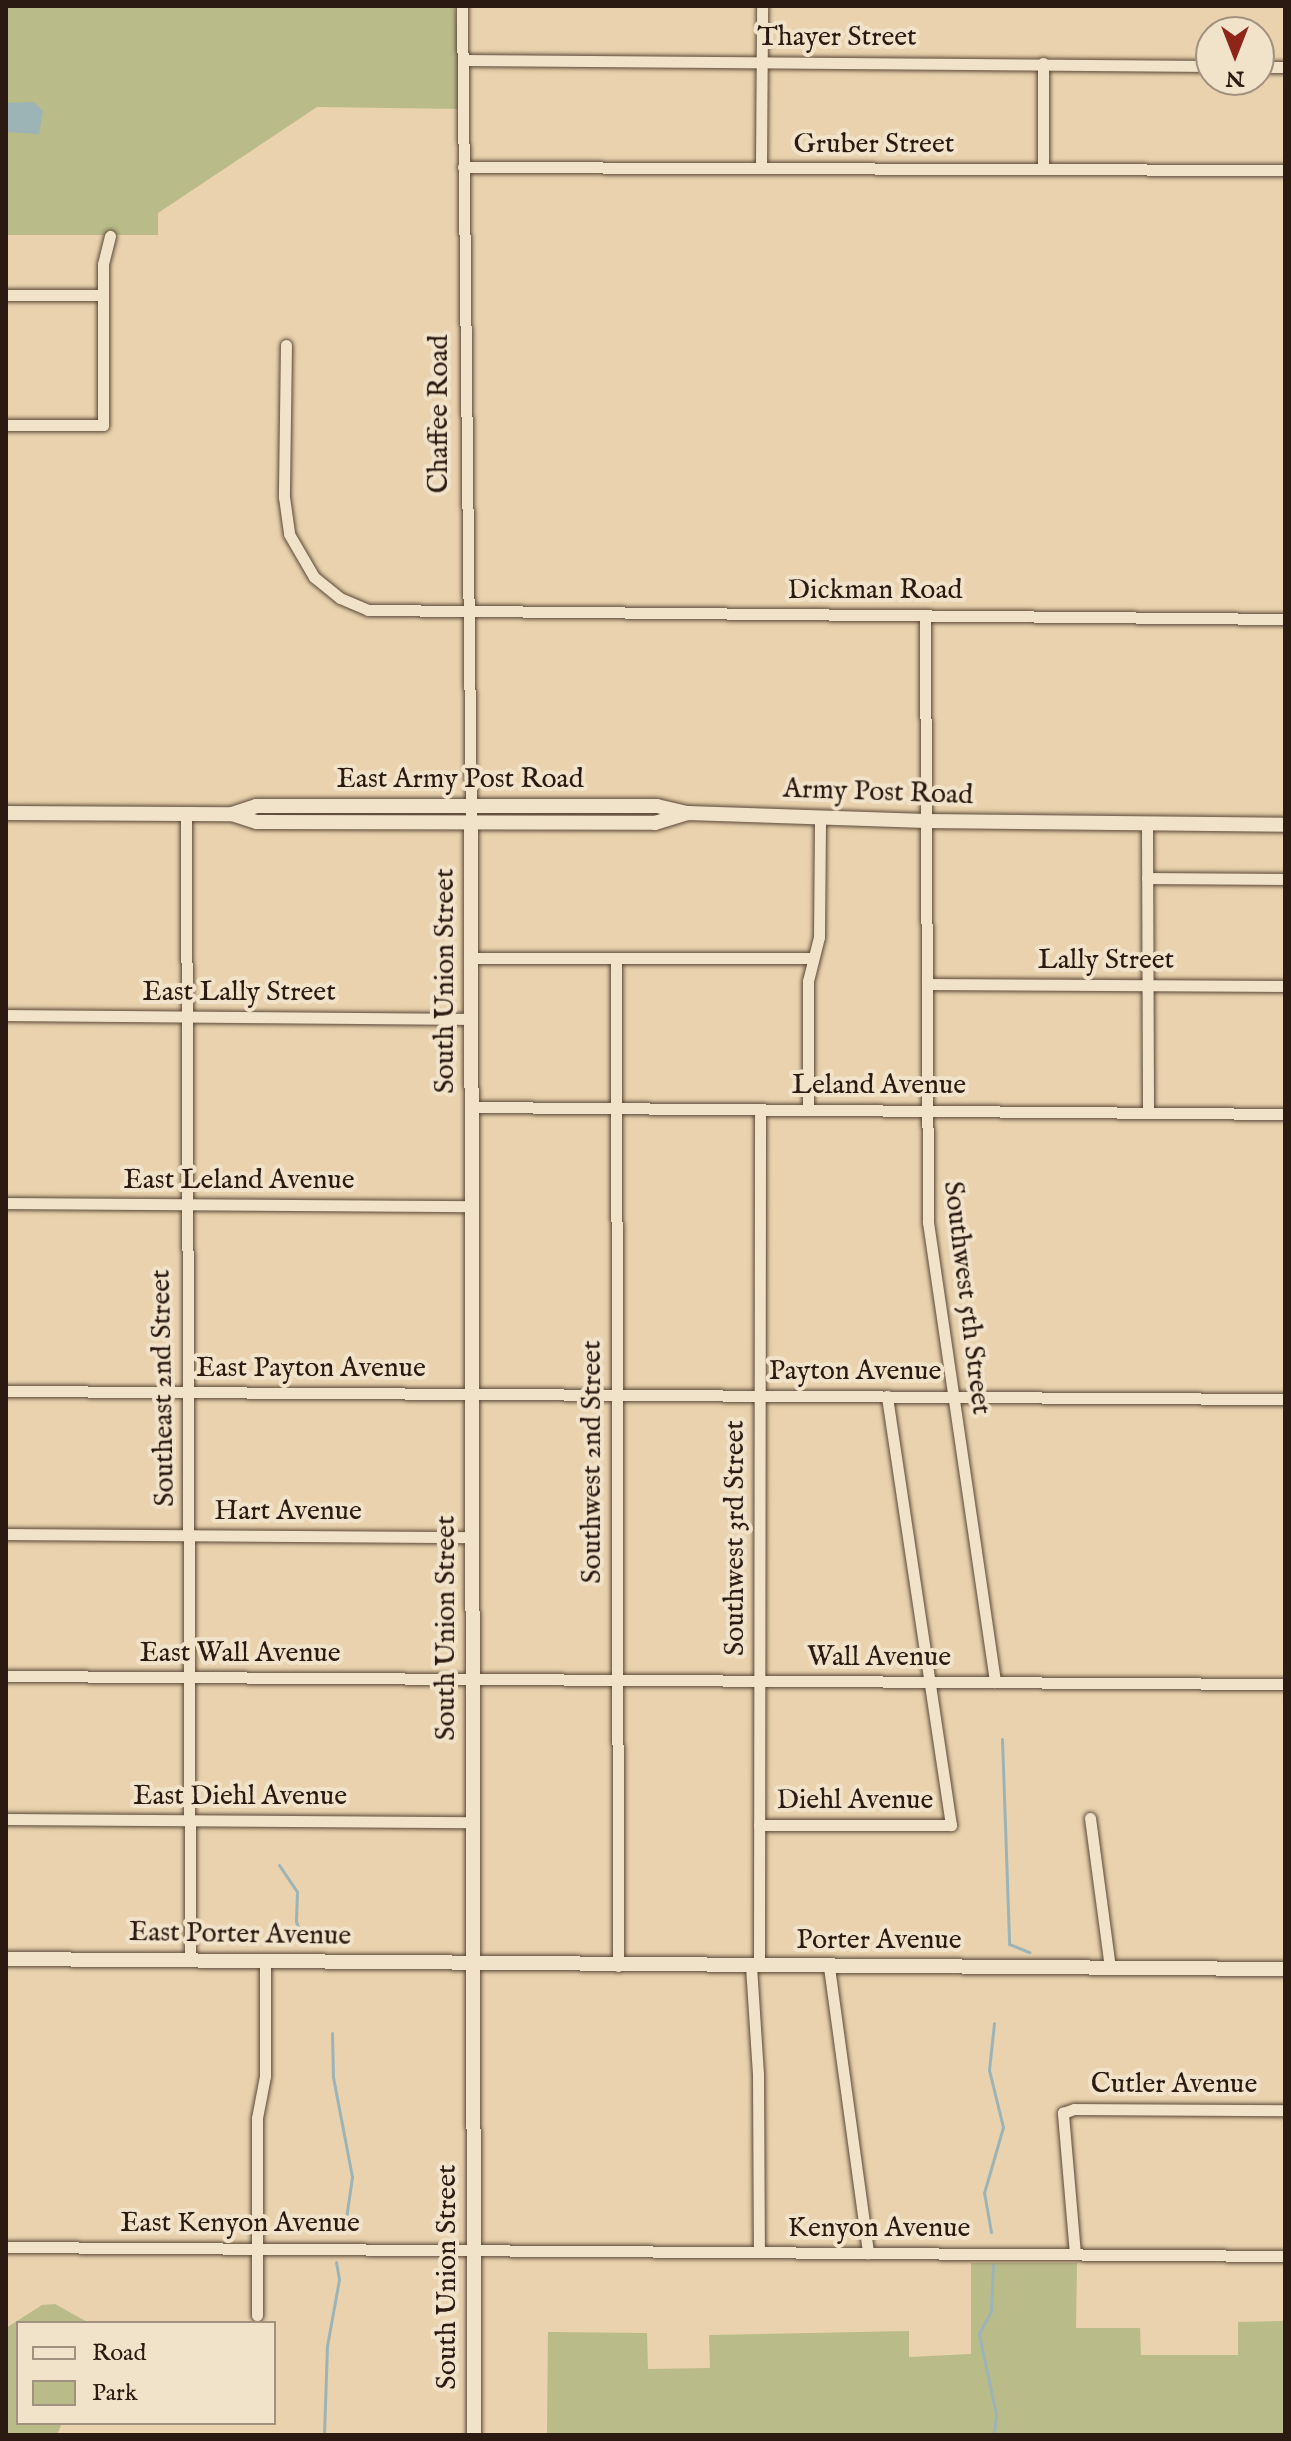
<!DOCTYPE html>
<style>
body{margin:0}
#map{position:relative;width:1291px;height:2441px;overflow:hidden;background:#e9d2ad;font-family:"IM FELL English",serif}
div>[style]{position:absolute}
[style*='--x']{left:calc(var(--x)*1px);top:calc(var(--y)*1px);width:calc(var(--w)*1px);rotate:calc(var(--a)*1deg)}
.green>*{inset:0;background:#b9bb88}
.water>*{inset:0;background:#9db4b6}
.stream>*{height:3px;margin:-1.5px;padding:0 1.5px;transform-origin:1.5px;border-radius:1.5px;background:#9db4b6}
.roads{filter:drop-shadow(0 0 2px #5a4838) drop-shadow(0 0 2px #5a4838)}
.minor>*{height:11px;margin:-5.5px;padding:0 5.5px;transform-origin:5.5px;border-radius:5.5px;background:#f1e2ca}
.tertiary>*{height:14px;margin:-7px;padding:0 7px;transform-origin:7px;border-radius:7px;background:#f1e2ca}
.secondary>*{height:14px;margin:-7px;padding:0 7px;transform-origin:7px;border-radius:7px;background:#f1e2ca}
span{translate:-50% -50%;white-space:nowrap;text-align:center;line-height:1.15;-webkit-text-stroke:8px #f1e2ca;paint-order:stroke}
.street-label{font-size:28px;color:#2a1a11}
.frame{position:absolute;inset:0;border:8px solid #2a1a11;pointer-events:none}
.legend{position:absolute;left:16px;top:2321px;width:260px;height:104px;box-sizing:border-box;background:#f1e2ca;border:2px solid #a19280;margin:0;padding:10px 14px;list-style:none;font-size:24px;color:#2a1a11}
.legend li{display:flex;align-items:center;gap:16px;height:40px}
.legend b{width:40px;border:2px solid #a19280}
.north{position:absolute;left:1195px;top:16px;width:80px;height:80px;box-sizing:border-box;background:#f1e2ca;border:2px solid #a19280;border-radius:50%;rotate:180deg;font-size:22px;font-weight:700;line-height:32px;text-align:center;color:#2a1a11}
.north::after{content:'';display:block;margin:auto;width:28px;height:36px;background:#8f2418;clip-path:polygon(50% 0,100% 100%,50% 72%,0 100%)}
</style>
<div id="map">
<div class="green">
<i style="clip-path:polygon(6px 6px,455px 6px,463px 109px,317px 107px,158px 213px,158px 235px,6px 235px)"></i>
<i style="clip-path:polygon(971px 2263px,1077px 2263px,1076px 2328px,1140px 2328px,1141px 2355px,1238px 2355px,1238px 2322px,1285px 2321px,1285px 2435px,547px 2435px,548px 2332px,647px 2333px,648px 2369px,710px 2368px,709px 2335px,909px 2331px,909px 2357px,971px 2354px)"></i>
<i style="clip-path:polygon(55px 2304px,89px 2323px,18px 2323px,18px 2423px,62px 2423px,57px 2435px,6px 2435px,6px 2328px,42px 2305px)"></i>
</div>
<div class="water">
<i style="clip-path:polygon(34px 102px,43px 111px,39px 134px,6px 132px,6px 103px)"></i>
</div>
<div class="stream">
<i style="--x:1002;--y:1739;--w:205;--a:88"></i>
<i style="--x:1009;--y:1944;--w:22;--a:22"></i>
<i style="--x:279;--y:1865;--w:32;--a:56"></i>
<i style="--x:297;--y:1892;--w:29;--a:92"></i>
<i style="--x:296;--y:1921;--w:22;--a:72"></i>
<i style="--x:332;--y:2033;--w:44;--a:88.7"></i>
<i style="--x:333;--y:2077;--w:102;--a:79.2"></i>
<i style="--x:352;--y:2177;--w:49;--a:98.3"></i>
<i style="--x:991;--y:2232;--w:40;--a:-100"></i>
<i style="--x:984;--y:2193;--w:69;--a:-73.9"></i>
<i style="--x:1003;--y:2127;--w:59;--a:-103.8"></i>
<i style="--x:989;--y:2070;--w:47;--a:-83.9"></i>
<i style="--x:993;--y:2265;--w:46;--a:92.5"></i>
<i style="--x:991;--y:2311;--w:26;--a:118"></i>
<i style="--x:979;--y:2334;--w:83;--a:78.1"></i>
<i style="--x:996;--y:2415;--w:20;--a:96"></i>
<i style="--x:324;--y:2435;--w:89;--a:-88.1"></i>
<i style="--x:327;--y:2346;--w:68;--a:-79.8"></i>
<i style="--x:339;--y:2279;--w:17;--a:-100"></i>
</div>
<div class="roads">
<div class="minor">
<i style="--x:462;--y:6;--w:816;--a:89.37"></i>
<i style="--x:463;--y:60;--w:748;--a:0.46"></i>
<i style="--x:1043;--y:63;--w:106;--a:90"></i>
<i style="--x:1259;--y:67;--w:26;--a:0"></i>
<i style="--x:463;--y:167;--w:822;--a:0.21"></i>
<i style="--x:761;--y:168;--w:162;--a:-89.6"></i>
<i style="--x:6;--y:295;--w:97;--a:0"></i>
<i style="--x:286;--y:345;--w:152;--a:90.8"></i>
<i style="--x:284;--y:497;--w:37;--a:82"></i>
<i style="--x:289;--y:534;--w:50;--a:59.8"></i>
<i style="--x:314;--y:577;--w:33;--a:39"></i>
<i style="--x:340;--y:598;--w:30;--a:23"></i>
<i style="--x:368;--y:610;--w:917;--a:0.56"></i>
<i style="--x:6;--y:425;--w:97;--a:0"></i>
<i style="--x:103;--y:425;--w:161;--a:-90"></i>
<i style="--x:103;--y:264;--w:29;--a:-76"></i>
<i style="--x:925;--y:615;--w:607;--a:89.72"></i>
<i style="--x:928;--y:1222;--w:465;--a:81.7"></i>
<i style="--x:186;--y:815;--w:1145;--a:89.8"></i>
<i style="--x:1147;--y:823;--w:290;--a:89.8"></i>
<i style="--x:1147;--y:878;--w:138;--a:0.4"></i>
<i style="--x:472;--y:958;--w:341;--a:0"></i>
<i style="--x:616;--y:958;--w:1008;--a:89.89"></i>
<i style="--x:927;--y:984;--w:358;--a:0.3"></i>
<i style="--x:6;--y:1015;--w:466;--a:0.5"></i>
<i style="--x:472;--y:1107;--w:813;--a:0.49"></i>
<i style="--x:808;--y:1110;--w:129;--a:-90"></i>
<i style="--x:808;--y:981;--w:45;--a:-76"></i>
<i style="--x:819;--y:937;--w:120;--a:-89.5"></i>
<i style="--x:6;--y:1203;--w:466;--a:0.4"></i>
<i style="--x:6;--y:1391;--w:1279;--a:0.36"></i>
<i style="--x:6;--y:1534;--w:467;--a:0.4"></i>
<i style="--x:6;--y:1676;--w:1279;--a:0.36"></i>
<i style="--x:1090;--y:1818;--w:151;--a:82.4"></i>
<i style="--x:6;--y:1819;--w:467;--a:0.4"></i>
<i style="--x:759;--y:1825;--w:192;--a:0"></i>
<i style="--x:951;--y:1825;--w:434;--a:-98.5"></i>
<i style="--x:751;--y:1966;--w:108;--a:86.3"></i>
<i style="--x:758;--y:2074;--w:178;--a:89.7"></i>
<i style="--x:759;--y:1966;--w:857;--a:-89.93"></i>
<i style="--x:829;--y:1967;--w:289;--a:82.2"></i>
<i style="--x:6;--y:2247;--w:1279;--a:0.4"></i>
<i style="--x:1075;--y:2254;--w:142;--a:-94.9"></i>
<i style="--x:1063;--y:2113;--w:12;--a:-20"></i>
<i style="--x:1074;--y:2109;--w:211;--a:0.3"></i>
<i style="--x:257;--y:2315;--w:197;--a:-90"></i>
<i style="--x:257;--y:2118;--w:43;--a:-79.2"></i>
<i style="--x:265;--y:2076;--w:116;--a:-90"></i>
</div>
<div class="tertiary">
<i style="--x:471;--y:822;--w:1613;--a:89.89"></i>
<i style="--x:6;--y:1959;--w:1279;--a:0.45"></i>
</div>
<div class="secondary">
<i style="--x:6;--y:813;--w:226;--a:0.3"></i>
<i style="--x:232;--y:814;--w:26;--a:18"></i>
<i style="--x:257;--y:822;--w:398;--a:0.1"></i>
<i style="--x:655;--y:823;--w:34;--a:-17"></i>
<i style="--x:688;--y:813;--w:238;--a:1.9"></i>
<i style="--x:926;--y:821;--w:359;--a:0.6"></i>
<i style="--x:232;--y:814;--w:25;--a:-18"></i>
<i style="--x:256;--y:806;--w:401;--a:0"></i>
<i style="--x:657;--y:806;--w:32;--a:13"></i>
</div>
</div>
<div class="street-label">
<span style="left:837px;top:38px">Thayer Street</span>
<span style="left:874px;top:145px">Gruber Street</span>
<span style="left:440px;top:414px;rotate:-90deg">Chaffee Road</span>
<span style="left:875px;top:591px">Dickman Road</span>
<span style="left:460px;top:780px">East Army Post Road</span>
<span style="left:878px;top:793px;rotate:2deg">Army Post Road</span>
<span style="left:1106px;top:961px">Lally Street</span>
<span style="left:446px;top:981px;rotate:-90deg">South Union Street</span>
<span style="left:239px;top:993px">East Lally Street</span>
<span style="left:879px;top:1086px">Leland Avenue</span>
<span style="left:239px;top:1181px">East Leland Avenue</span>
<span style="left:966px;top:1298px;rotate:83deg">Southwest 5th Street</span>
<span style="left:311px;top:1369px">East Payton Avenue</span>
<span style="left:855px;top:1372px">Payton Avenue</span>
<span style="left:164px;top:1388px;rotate:-91deg">Southeast 2nd Street</span>
<span style="left:593px;top:1462px;rotate:-90deg">Southwest 2nd Street</span>
<span style="left:288px;top:1512px">Hart Avenue</span>
<span style="left:736px;top:1538px;rotate:-90deg">Southwest 3rd Street</span>
<span style="left:447px;top:1628px;rotate:-90deg">South Union Street</span>
<span style="left:240px;top:1654px">East Wall Avenue</span>
<span style="left:879px;top:1658px">Wall Avenue</span>
<span style="left:240px;top:1797px">East Diehl Avenue</span>
<span style="left:855px;top:1801px">Diehl Avenue</span>
<span style="left:240px;top:1935px;rotate:1deg">East Porter Avenue</span>
<span style="left:879px;top:1941px">Porter Avenue</span>
<span style="left:1174px;top:2085px">Cutler Avenue</span>
<span style="left:240px;top:2224px">East Kenyon Avenue</span>
<span style="left:879px;top:2229px">Kenyon Avenue</span>
<span style="left:448px;top:2277px;rotate:-90deg">South Union Street</span>
</div>
<div class="frame"></div>
<ul class="legend">
<li><b style="height:10px;background:#f1e2ca"></b>Road</li>
<li><b style="height:22px;background:#b9bb88"></b>Park</li>
</ul>
<div class="north">N</div>
</div>
